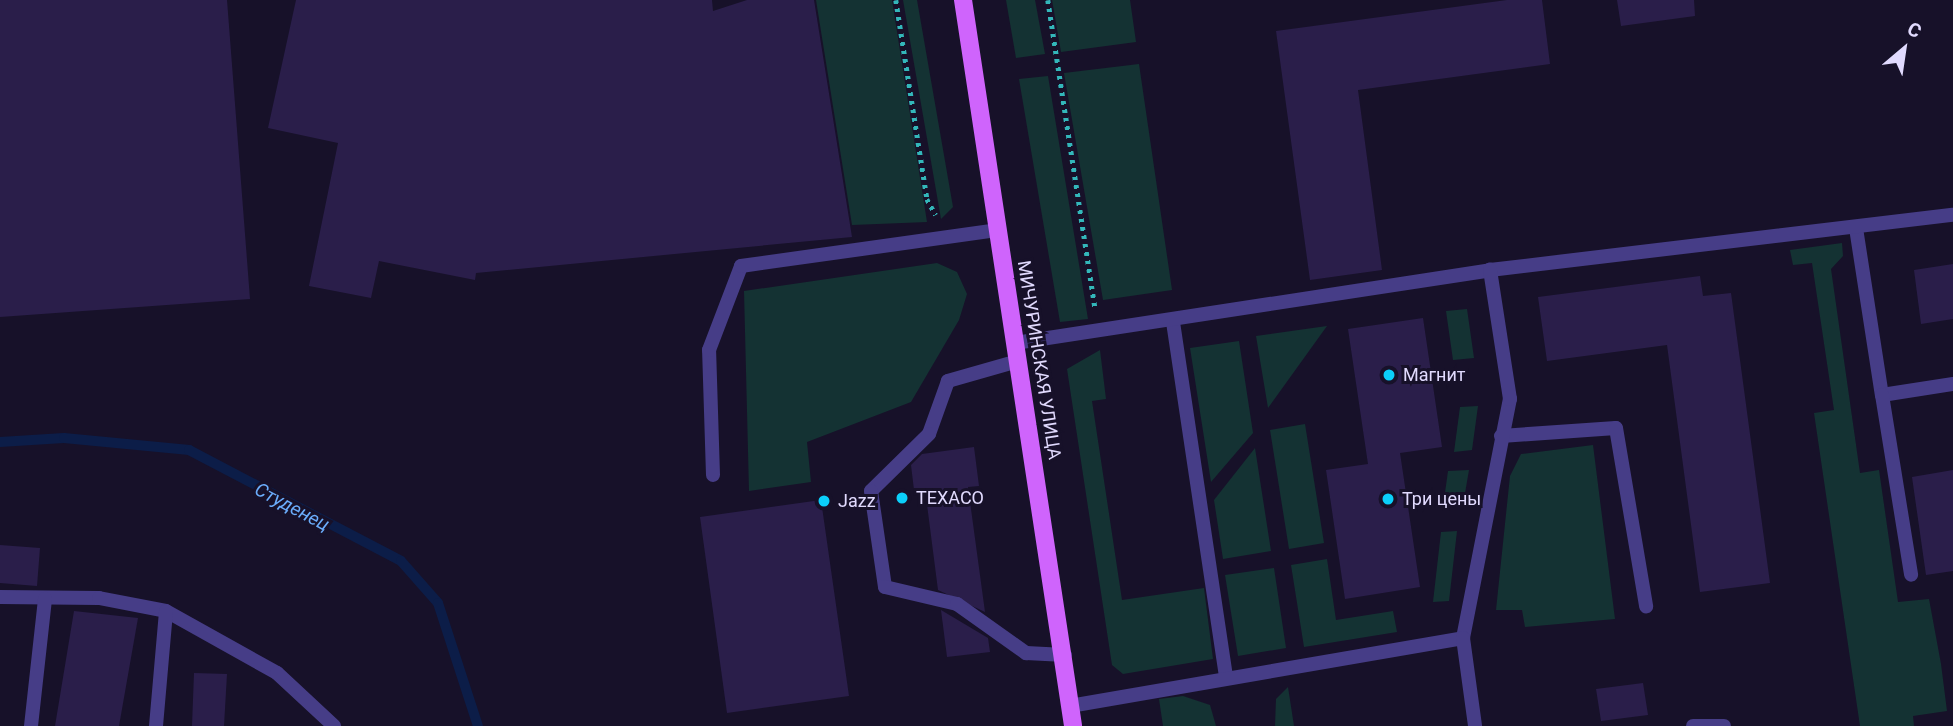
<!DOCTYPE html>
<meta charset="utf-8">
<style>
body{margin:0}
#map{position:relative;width:1953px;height:726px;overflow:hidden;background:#171129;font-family:Roboto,sans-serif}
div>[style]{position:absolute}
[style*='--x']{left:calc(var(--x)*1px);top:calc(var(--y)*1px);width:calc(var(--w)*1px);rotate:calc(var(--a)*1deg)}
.green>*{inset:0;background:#143233}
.stream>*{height:10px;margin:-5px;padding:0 5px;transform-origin:5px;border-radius:5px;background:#0c1d48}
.building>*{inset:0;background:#2a1e4a}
.path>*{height:4.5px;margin-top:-2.25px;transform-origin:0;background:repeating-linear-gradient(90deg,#33b7ba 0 3.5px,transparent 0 8.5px)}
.service>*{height:14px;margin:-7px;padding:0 7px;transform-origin:7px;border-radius:7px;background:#463d87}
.primary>*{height:18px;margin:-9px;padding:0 9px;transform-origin:9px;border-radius:9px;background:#cf64fc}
.dots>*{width:19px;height:19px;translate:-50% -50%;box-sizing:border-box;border:4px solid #171129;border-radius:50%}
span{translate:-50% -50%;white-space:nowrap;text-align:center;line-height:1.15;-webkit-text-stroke:6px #171129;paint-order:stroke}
.street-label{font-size:18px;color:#e1dafe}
.poi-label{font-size:18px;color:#e1dafe}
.left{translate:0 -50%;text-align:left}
.water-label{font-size:19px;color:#6badfc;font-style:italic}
.north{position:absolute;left:1869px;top:14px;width:70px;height:70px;-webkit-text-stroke:5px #171129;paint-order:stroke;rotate:29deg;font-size:19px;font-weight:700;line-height:28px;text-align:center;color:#e1dafe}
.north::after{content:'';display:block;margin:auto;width:24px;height:32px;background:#e1dafe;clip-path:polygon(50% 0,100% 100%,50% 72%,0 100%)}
</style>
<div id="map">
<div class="green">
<i style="clip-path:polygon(816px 0,892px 0,927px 222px,852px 225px)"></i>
<i style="clip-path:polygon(903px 0,917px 0,953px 207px,941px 219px)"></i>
<i style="clip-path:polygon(1006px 0,1035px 0,1045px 54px,1016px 58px)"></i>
<i style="clip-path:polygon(1052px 0,1130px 0,1136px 42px,1061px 52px)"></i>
<i style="clip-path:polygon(1139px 64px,1172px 290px,1103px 300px,1064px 73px)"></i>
<i style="clip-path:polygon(1048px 76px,1088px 319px,1060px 322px,1019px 79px)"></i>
<i style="clip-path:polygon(1842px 243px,1843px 256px,1831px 269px,1860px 473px,1879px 470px,1898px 602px,1929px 599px,1941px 664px,1947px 711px,1913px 716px,1914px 726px,1860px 726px,1814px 413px,1834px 410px,1812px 263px,1793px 265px,1790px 250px)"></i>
<i style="clip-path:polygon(937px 263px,957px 272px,967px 294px,959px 320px,911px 402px,807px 442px,811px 482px,749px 491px,744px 291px)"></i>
<i style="clip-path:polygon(1467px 309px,1474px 358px,1453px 360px,1446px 311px)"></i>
<i style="clip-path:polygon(1327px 326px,1268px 408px,1256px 336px)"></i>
<i style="clip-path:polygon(1239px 341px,1253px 433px,1211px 482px,1190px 348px)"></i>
<i style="clip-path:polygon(1100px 350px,1106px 399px,1092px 401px,1122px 600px,1204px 588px,1213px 659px,1123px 674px,1112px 665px,1067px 369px)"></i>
<i style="clip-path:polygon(1478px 406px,1472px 450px,1454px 452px,1460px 407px)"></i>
<i style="clip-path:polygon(1305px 424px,1324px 543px,1289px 549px,1270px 430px)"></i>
<i style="clip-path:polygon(1593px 445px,1615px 619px,1525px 627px,1522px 610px,1496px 610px,1510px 476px,1521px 454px)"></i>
<i style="clip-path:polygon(1255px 448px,1271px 551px,1223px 559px,1214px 500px)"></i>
<i style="clip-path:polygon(1469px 470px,1464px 499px,1444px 500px,1448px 471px)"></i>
<i style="clip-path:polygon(1457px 531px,1449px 601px,1433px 602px,1441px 532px)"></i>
<i style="clip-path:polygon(1327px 559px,1336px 620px,1393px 611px,1397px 632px,1304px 647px,1291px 565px)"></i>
<i style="clip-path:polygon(1274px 568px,1286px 648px,1238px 656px,1225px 575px)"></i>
<i style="clip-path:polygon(1288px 687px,1294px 726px,1275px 726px,1276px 699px)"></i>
<i style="clip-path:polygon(1183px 696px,1210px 705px,1216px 726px,1163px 726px,1159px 699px)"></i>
</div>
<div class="stream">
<i style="--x:0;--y:442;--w:64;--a:-3.6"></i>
<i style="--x:64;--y:438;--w:126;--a:5.5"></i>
<i style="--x:189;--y:450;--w:239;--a:27.6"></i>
<i style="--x:401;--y:561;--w:56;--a:48.6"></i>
<i style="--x:438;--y:603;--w:129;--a:72"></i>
</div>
<div class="building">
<i style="clip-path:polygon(0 0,227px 0,250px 299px,0 317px)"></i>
<i style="clip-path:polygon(296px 0,712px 0,713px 11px,747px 0,814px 0,852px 237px,476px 273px,475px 280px,379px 261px,371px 298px,309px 286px,338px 143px,268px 128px)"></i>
<i style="clip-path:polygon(1507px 0,1542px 0,1550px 64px,1358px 90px,1382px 270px,1310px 280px,1276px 31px)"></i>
<i style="clip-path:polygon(1617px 0,1694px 0,1695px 16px,1621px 26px)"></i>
<i style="clip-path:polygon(1953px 264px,1953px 319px,1921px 324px,1914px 270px)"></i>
<i style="clip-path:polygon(1700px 276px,1703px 296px,1731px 293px,1770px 583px,1700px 592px,1667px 345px,1547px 361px,1538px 297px)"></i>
<i style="clip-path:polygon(1423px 318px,1442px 447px,1400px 453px,1420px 587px,1345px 599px,1326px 470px,1368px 464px,1348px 329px)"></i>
<i style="clip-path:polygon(974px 447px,979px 486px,968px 487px,985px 612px,938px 590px,925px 489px,914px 490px,911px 465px,922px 454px)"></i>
<i style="clip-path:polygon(1953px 470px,1953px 571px,1926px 575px,1912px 477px)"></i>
<i style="clip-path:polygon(821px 500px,849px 696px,727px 713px,700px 517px)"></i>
<i style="clip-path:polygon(0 545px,40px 548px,37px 586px,0 583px)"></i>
<i style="clip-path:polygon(941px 610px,988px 638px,990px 652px,947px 657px)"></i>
<i style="clip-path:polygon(74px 611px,138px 618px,119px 726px,55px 726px)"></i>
<i style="clip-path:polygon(194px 673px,227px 674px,224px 726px,192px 726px)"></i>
<i style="clip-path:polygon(1643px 683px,1648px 715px,1601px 721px,1596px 689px)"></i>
</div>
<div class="path">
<i style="--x:896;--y:0;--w:201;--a:81.1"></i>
<i style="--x:927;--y:199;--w:18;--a:61"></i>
<i style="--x:1048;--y:0;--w:311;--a:81.3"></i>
</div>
<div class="service">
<i style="--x:1856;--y:228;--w:169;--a:81.2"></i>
<i style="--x:1882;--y:395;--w:72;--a:-8.8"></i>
<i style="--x:1173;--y:322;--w:360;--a:81.5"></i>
<i style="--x:1015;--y:343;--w:481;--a:-8.7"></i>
<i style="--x:1490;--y:270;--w:466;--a:-6.8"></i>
<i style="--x:1018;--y:361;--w:73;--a:164.1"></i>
<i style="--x:948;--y:381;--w:56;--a:109.7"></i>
<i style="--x:929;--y:434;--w:81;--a:135.5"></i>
<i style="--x:871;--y:491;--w:97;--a:81.7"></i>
<i style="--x:885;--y:587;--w:74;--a:13.3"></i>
<i style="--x:957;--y:604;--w:85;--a:35.4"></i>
<i style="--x:1026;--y:653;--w:39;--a:3"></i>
<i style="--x:1882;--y:395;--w:182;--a:80.8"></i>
<i style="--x:1501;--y:436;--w:115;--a:-4"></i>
<i style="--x:1616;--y:428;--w:181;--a:80.4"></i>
<i style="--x:713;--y:475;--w:125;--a:-91.8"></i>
<i style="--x:709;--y:350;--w:90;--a:-69.1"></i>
<i style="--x:741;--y:266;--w:258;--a:-8"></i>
<i style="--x:0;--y:597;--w:99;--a:0.6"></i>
<i style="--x:99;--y:598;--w:68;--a:11"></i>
<i style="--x:166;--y:611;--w:127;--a:29.2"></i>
<i style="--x:277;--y:673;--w:78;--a:42.9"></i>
<i style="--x:1463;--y:638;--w:244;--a:-78.9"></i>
<i style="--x:1510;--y:399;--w:131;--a:-98.8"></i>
<i style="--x:1070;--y:706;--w:399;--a:-9.8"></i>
<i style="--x:1463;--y:638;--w:89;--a:82.2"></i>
<i style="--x:31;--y:726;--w:128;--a:-83.7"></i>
<i style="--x:156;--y:726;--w:115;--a:-85"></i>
<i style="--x:1693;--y:726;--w:31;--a:0"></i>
</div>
<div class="primary">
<i style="--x:963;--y:0;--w:734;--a:81.38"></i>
</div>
<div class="dots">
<i style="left:1389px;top:375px;background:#0bcffa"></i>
<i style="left:902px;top:498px;background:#0bcffa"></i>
<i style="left:1388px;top:499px;background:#0bcffa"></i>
<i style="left:824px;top:501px;background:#0bcffa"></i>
</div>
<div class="street-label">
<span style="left:1039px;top:360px;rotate:81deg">МИЧУРИНСКАЯ УЛИЦА</span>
</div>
<div class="poi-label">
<span class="left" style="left:1403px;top:375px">Магнит</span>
<span class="left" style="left:916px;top:498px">ТЕХАСО</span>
<span class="left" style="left:1402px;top:499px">Три цены</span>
<span class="left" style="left:838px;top:501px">Jazz</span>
</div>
<div class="water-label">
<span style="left:292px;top:507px;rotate:28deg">Студенец</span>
</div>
<div class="north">С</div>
</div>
